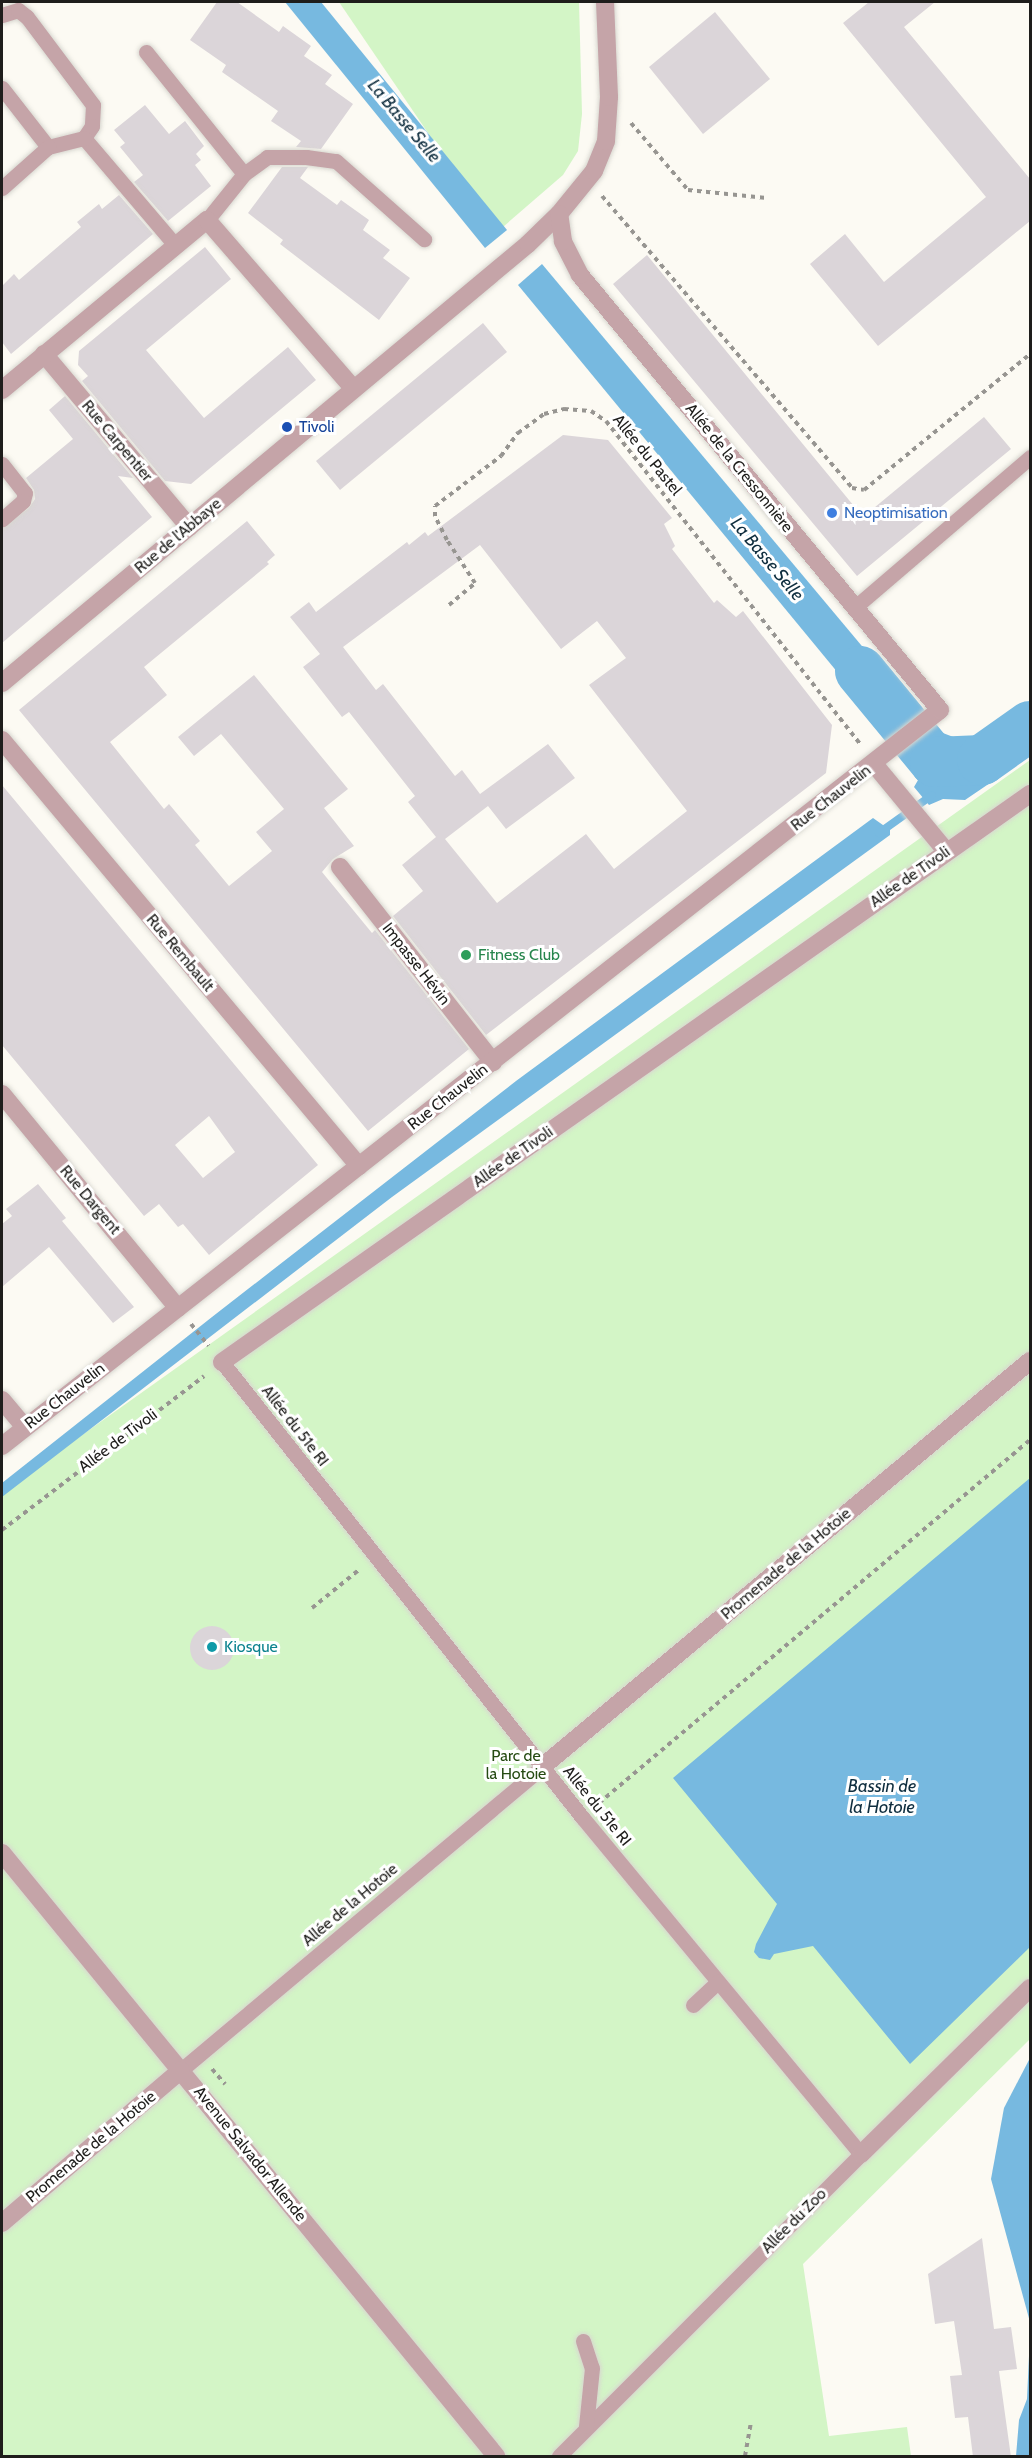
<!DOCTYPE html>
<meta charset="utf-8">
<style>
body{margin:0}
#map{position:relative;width:1032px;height:2458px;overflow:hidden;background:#fcfaf3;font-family:Cabin,sans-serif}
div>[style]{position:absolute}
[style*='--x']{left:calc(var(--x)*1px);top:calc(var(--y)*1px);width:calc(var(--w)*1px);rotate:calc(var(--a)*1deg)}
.green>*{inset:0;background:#d3f5c6}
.water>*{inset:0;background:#77b9e0}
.stream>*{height:8px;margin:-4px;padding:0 4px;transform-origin:4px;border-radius:4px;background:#77b9e0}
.river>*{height:50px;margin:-25px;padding:0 25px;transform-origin:25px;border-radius:25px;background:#77b9e0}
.building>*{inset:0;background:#dbd5d9}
.round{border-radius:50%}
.path>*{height:4px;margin-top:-2px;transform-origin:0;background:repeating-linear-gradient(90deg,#979591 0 4.5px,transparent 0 9px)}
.roads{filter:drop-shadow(0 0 2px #d8d7d0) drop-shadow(0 0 2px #d8d7d0)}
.lane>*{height:15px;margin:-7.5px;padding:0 7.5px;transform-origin:7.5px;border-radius:7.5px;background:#c5a4a8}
.street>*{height:18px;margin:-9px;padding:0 9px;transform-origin:9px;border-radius:9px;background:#c5a4a8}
.dots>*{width:16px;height:16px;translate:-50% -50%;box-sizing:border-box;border:3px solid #fff;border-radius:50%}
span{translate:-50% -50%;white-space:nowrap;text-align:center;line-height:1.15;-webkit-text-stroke:6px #fff;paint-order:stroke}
.transit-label{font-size:16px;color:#164399}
.left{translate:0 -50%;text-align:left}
.street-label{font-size:16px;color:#1e1d1b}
.shop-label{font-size:16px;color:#366cbe}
.leisure-label{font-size:16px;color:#27864d}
.culture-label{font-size:16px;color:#0d838f}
.park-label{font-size:16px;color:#264b13}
.water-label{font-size:18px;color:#0f2e3f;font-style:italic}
.frame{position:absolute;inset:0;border:3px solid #1e1d1b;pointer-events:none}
</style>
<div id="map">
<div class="green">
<i style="clip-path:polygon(339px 2px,579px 2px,582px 114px,578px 151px,563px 175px,496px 233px)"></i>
<i style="clip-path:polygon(1030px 760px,1030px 2039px,803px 2264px,829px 2436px,907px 2427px,911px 2456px,2px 2456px,2px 1492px)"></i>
</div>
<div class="water">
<i style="clip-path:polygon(285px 2px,321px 2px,507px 230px,485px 248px)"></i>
<i style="clip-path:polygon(542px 264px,918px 713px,890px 736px,518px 285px)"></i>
<i style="clip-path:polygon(1030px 713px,1030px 756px,965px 800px,943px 799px,929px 805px,914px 787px,921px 775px,905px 754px,935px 730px,956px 738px,983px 737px,1012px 726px)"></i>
<i style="clip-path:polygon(873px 818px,890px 830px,890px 835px,392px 1197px,2px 1497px,2px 1483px,212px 1317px,516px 1081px)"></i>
<i style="clip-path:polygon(1030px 1478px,1030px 1947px,910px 2064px,813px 1946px,774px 1954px,770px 1960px,759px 1958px,754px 1952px,756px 1944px,777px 1904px,673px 1778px)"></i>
<i style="clip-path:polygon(1030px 2058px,1030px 2322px,991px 2179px,1004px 2108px)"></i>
<i style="clip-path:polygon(1030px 2334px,1030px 2456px,1016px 2456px,1019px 2420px,1027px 2399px)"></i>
</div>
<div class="stream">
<i style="--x:879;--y:833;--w:65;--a:-35.6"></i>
</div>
<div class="river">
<i style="--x:860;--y:671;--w:118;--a:50.5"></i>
<i style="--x:935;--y:762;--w:47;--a:-2.4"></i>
<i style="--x:982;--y:760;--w:59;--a:-35.3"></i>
</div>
<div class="building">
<i style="clip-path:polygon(217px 2px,237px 2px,279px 32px,283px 26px,311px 46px,304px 56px,332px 75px,325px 84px,353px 104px,321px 149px,296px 147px,301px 141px,271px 121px,278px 111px,222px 72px,226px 65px,190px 40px)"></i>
<i style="clip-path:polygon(869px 2px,935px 2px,904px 27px,1030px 179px,1030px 221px,878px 346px,810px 264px,845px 234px,884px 282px,986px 197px,843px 23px)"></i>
<i style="clip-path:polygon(715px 12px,770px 79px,703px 134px,649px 67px)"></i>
<i style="clip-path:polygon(145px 105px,169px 134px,185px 121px,204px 146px,196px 154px,201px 160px,195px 165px,211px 186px,168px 221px,134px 182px,143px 175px,120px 147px,125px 143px,114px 130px)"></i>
<i style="clip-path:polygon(282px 167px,308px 167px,300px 178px,337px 205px,341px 200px,369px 220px,363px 230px,390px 250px,383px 258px,410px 278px,379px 320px,280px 244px,283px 240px,248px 213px)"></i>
<i style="clip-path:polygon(119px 195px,153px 234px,11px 354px,2px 342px,2px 286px,14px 274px,19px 280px,81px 227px,77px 222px,99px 204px,102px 209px)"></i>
<i style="clip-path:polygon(205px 247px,231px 279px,146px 350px,204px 418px,288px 347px,316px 380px,191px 484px,165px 481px,82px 381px,88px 376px,78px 365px,79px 351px)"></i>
<i style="clip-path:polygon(647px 255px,863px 517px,984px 417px,1011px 449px,857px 576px,613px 284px)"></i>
<i style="clip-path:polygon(483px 323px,507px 352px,340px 490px,316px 461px)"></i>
<i style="clip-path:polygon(65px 396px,133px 478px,118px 476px,152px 517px,2px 643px,2px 528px,29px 508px,35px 499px,34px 490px,26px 478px,73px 439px,49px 410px)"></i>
<i style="clip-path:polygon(evenodd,563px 435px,608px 440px,672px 518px,664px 524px,675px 546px,672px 549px,714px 603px,717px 600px,736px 617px,743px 611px,832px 725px,826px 773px,486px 1035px,393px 916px,423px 891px,402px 865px,436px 837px,408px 802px,415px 796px,349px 712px,342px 717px,303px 667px,320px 654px,290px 617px,309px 602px,316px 612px,407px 542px,409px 545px,425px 532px,428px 536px,563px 435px,480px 545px,561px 649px,597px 621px,626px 658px,589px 685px,687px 811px,614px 869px,586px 834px,497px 903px,445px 839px,488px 806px,506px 829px,575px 778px,548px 744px,480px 794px,462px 770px,455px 776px,383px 684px,376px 690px,343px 647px,480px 545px)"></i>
<i style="clip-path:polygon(247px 521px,275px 555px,267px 562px,269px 564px,144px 667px,167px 695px,110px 742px,164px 809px,169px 804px,200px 841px,195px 845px,229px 886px,272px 851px,256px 832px,284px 809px,221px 734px,194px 756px,178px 737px,254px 675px,348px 789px,324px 808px,354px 846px,333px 859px,322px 872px,372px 933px,375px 930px,469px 1049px,368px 1131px,19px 710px)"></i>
<i style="clip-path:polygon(evenodd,2px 785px,318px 1165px,209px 1255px,183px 1224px,178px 1227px,159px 1204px,144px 1216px,2px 1045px,2px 785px,209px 1116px,235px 1152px,203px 1178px,175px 1145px,209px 1116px)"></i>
<i style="clip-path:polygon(38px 1184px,66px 1218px,62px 1221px,134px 1307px,113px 1323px,49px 1247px,2px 1287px,2px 1224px,12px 1216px,6px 1209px)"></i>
<i class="round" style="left:190px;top:1626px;width:44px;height:44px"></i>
<i style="clip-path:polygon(982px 2238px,994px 2329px,1011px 2327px,1017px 2369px,999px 2371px,1011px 2457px,973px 2457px,968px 2417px,955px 2418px,950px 2376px,962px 2375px,954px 2321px,935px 2324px,928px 2274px)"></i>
</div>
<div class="path">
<i style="--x:631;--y:123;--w:88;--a:49.6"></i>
<i style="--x:688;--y:190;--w:79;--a:5.8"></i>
<i style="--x:602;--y:196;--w:384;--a:49.4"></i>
<i style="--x:852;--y:488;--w:12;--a:9"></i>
<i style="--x:864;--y:490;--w:215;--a:-39.3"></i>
<i style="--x:449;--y:605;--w:34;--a:-40"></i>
<i style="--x:475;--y:583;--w:51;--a:-123.1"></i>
<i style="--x:447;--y:540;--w:27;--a:-117"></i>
<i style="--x:435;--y:516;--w:10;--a:-90"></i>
<i style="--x:435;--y:506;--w:83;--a:-37.1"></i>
<i style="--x:501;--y:456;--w:29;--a:-54"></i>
<i style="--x:518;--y:433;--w:32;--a:-36"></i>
<i style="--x:544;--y:414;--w:21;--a:-14"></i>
<i style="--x:564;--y:409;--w:27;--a:4"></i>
<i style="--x:591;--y:411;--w:18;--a:34"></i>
<i style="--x:606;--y:421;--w:412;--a:51.8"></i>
<i style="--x:191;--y:1324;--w:28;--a:51"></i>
<i style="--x:2;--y:1530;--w:254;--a:-37.3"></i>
<i style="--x:312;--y:1608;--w:62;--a:-39.1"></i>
<i style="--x:599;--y:1803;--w:563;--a:-40.11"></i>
<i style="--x:212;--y:2069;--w:20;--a:49"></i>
<i style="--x:745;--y:2456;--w:35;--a:-80"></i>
</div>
<div class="roads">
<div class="lane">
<i style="--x:2;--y:15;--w:17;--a:-17"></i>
<i style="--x:18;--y:10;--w:11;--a:38"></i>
<i style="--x:27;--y:17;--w:110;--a:53.1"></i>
<i style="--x:93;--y:105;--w:21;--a:93"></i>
<i style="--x:92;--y:126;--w:14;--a:124"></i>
<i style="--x:84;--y:138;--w:140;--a:49.6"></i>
<i style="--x:146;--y:52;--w:156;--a:51.2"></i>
<i style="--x:2;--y:88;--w:75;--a:52.1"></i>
<i style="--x:48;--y:147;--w:37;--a:-14"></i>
<i style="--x:2;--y:188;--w:62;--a:-41.7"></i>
<i style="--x:207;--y:220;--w:59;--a:-51.2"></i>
<i style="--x:244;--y:174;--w:29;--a:-36"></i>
<i style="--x:267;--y:157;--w:39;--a:0"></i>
<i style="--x:306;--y:157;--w:30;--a:8"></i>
<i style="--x:336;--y:161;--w:118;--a:41.6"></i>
<i style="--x:2;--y:464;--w:37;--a:52"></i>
<i style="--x:25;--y:493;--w:8;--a:104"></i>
<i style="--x:23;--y:501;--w:28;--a:139"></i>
<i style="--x:854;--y:608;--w:232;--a:-40.6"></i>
<i style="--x:222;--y:1362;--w:580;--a:51.65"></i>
<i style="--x:582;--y:1817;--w:438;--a:50.4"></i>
<i style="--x:861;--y:2154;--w:427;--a:135"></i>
<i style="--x:693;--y:2005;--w:34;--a:-43"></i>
<i style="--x:181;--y:2070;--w:471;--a:-40"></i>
<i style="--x:583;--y:2341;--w:28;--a:72"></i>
<i style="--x:592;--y:2368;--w:58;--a:95.9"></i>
</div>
<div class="street">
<i style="--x:44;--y:354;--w:226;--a:50"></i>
<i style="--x:2;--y:390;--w:266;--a:-39.7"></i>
<i style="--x:207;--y:220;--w:224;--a:49"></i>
<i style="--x:2;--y:683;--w:685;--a:-39.85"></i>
<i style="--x:528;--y:244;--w:43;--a:-44.1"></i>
<i style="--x:559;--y:214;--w:55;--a:-50.9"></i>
<i style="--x:594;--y:171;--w:32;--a:-68"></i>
<i style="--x:606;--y:141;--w:44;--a:-86.1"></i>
<i style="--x:609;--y:97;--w:95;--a:-92.4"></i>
<i style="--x:2;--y:740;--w:556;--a:50.04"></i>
<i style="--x:874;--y:764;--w:113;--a:50.4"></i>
<i style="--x:340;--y:867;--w:248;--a:51.9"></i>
<i style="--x:2;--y:1094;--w:277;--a:50.6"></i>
<i style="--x:222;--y:1362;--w:988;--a:-35.11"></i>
<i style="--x:2;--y:1400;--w:35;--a:50"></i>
<i style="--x:2;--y:1446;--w:1192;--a:-38.12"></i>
<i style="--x:940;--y:710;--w:565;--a:-129.61"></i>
<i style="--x:580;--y:275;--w:38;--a:-117"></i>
<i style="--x:563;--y:241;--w:27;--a:-98"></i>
<i style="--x:542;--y:1767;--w:635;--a:-39.76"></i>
<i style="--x:2;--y:1853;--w:780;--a:50.67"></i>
<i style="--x:861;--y:2154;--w:237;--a:-44.5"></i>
<i style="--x:2;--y:2223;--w:235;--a:-40.5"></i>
</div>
</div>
<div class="dots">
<i style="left:287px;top:427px;background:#1a4fb4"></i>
<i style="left:832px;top:513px;background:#3f7fe0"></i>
<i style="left:466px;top:955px;background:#2e9e5b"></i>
<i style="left:212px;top:1647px;background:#0f9aa8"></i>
</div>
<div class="transit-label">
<span class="left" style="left:299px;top:427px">Tivoli</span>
</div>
<div class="street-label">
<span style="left:117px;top:441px;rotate:50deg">Rue Carpentier</span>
<span style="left:647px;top:455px;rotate:51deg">Allée du Pastel</span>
<span style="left:739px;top:468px;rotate:51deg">Allée de la Cressonnière</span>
<span style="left:178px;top:536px;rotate:-40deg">Rue de l'Abbaye</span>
<span style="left:831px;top:798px;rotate:-38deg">Rue Chauvelin</span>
<span style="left:910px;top:877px;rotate:-35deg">Allée de Tivoli</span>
<span style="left:180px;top:953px;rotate:50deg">Rue Rembault</span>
<span style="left:416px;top:964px;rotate:52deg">Impasse Hévin</span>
<span style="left:448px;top:1097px;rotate:-38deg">Rue Chauvelin</span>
<span style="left:513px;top:1157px;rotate:-35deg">Allée de Tivoli</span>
<span style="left:90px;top:1200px;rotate:50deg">Rue Dargent</span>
<span style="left:65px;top:1396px;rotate:-38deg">Rue Chauvelin</span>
<span style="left:295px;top:1426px;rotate:52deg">Allée du 51e RI</span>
<span style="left:118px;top:1441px;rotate:-37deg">Allée de Tivoli</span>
<span style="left:786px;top:1564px;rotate:-40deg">Promenade de la Hotoie</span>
<span style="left:597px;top:1806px;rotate:51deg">Allée du 51e RI</span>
<span style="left:350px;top:1905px;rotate:-40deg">Allée de la Hotoie</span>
<span style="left:91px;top:2147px;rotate:-40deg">Promenade de la Hotoie</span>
<span style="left:250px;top:2154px;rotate:51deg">Avenue Salvador Allende</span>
<span style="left:794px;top:2221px;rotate:-45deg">Allée du Zoo</span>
</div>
<div class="shop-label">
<span class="left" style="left:844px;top:513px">Neoptimisation</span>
</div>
<div class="leisure-label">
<span class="left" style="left:478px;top:955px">Fitness Club</span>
</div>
<div class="culture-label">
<span class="left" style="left:224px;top:1647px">Kiosque</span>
</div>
<div class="park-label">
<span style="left:516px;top:1765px">Parc de<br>la Hotoie</span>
</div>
<div class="water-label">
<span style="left:404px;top:121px;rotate:50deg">La Basse Selle</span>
<span style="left:767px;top:559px;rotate:50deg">La Basse Selle</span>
<span style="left:882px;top:1797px">Bassin de<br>la Hotoie</span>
</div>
<div class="frame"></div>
</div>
